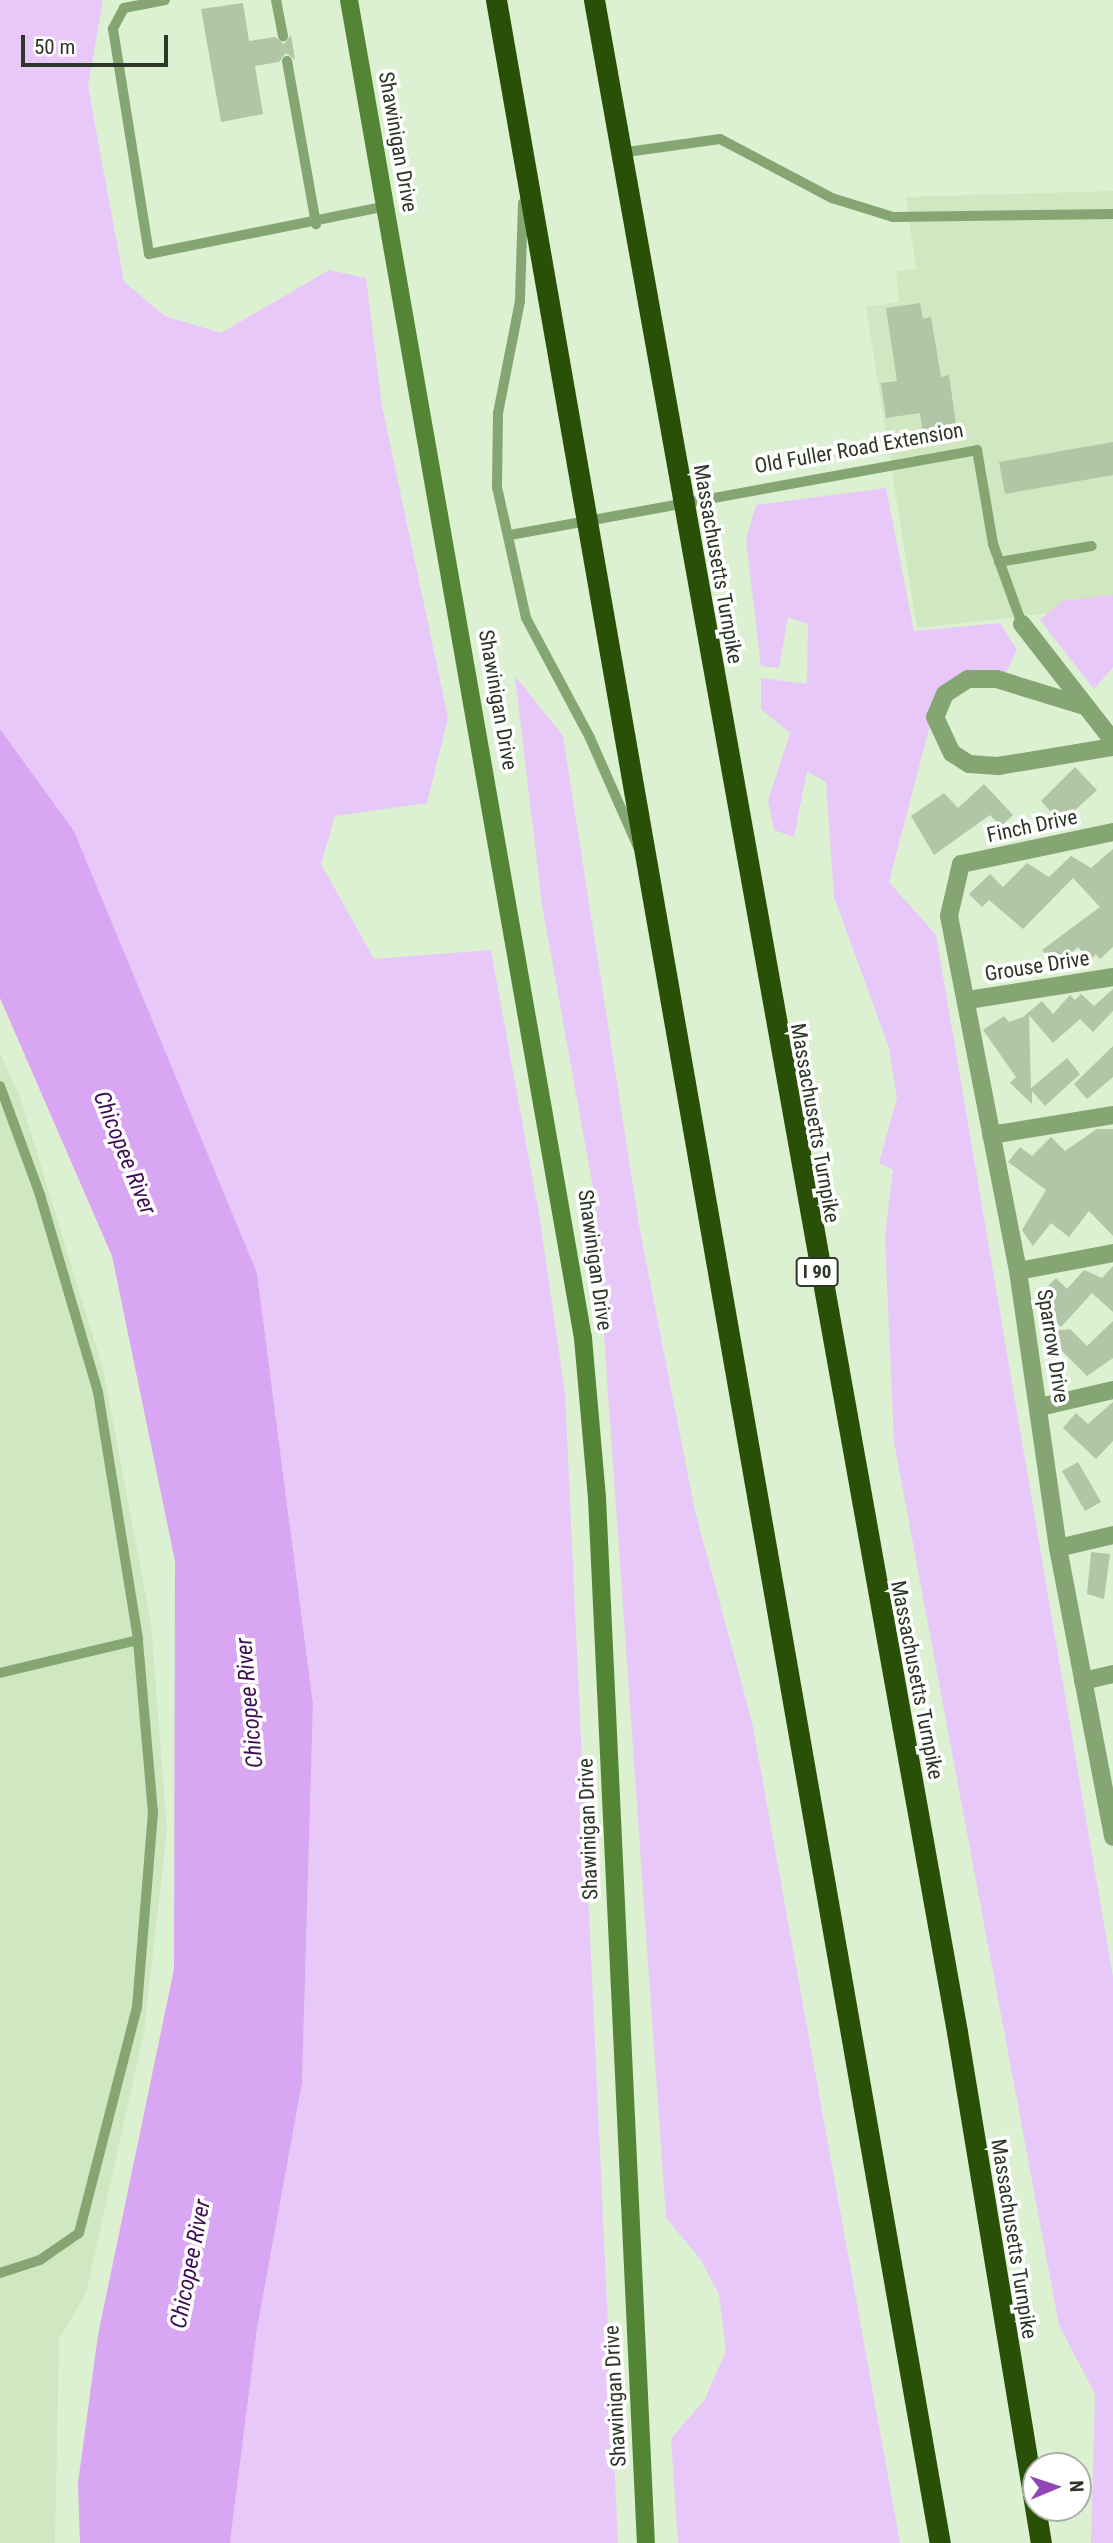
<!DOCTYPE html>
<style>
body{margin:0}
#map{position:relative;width:1113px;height:2543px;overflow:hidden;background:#dcf1d2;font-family:"Roboto Condensed",sans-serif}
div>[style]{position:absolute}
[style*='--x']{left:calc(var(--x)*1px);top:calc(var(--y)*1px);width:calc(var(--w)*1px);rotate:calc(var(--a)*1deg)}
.built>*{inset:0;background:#cfe8c2}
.green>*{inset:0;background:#e8c7f9}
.water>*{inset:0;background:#d9a6f3}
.building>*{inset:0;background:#b1c5a7}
.lane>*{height:10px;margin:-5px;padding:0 5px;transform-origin:5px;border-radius:5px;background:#85a673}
.street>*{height:18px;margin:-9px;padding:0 9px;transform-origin:9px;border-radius:9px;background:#85a673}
.secondary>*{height:18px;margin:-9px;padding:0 9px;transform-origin:9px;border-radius:9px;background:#548535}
.highway>*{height:21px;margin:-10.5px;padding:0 10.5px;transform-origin:10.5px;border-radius:10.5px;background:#295006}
span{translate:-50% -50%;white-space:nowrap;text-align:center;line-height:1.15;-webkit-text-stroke:7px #fff;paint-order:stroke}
.shield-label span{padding:2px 5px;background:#fff;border:2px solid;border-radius:5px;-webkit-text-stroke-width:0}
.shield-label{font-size:19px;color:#2e362a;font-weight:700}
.street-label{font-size:21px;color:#2e362a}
.water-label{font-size:23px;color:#3f0f53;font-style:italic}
.north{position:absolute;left:1022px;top:2452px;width:70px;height:70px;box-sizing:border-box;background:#fff;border:2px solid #abafaa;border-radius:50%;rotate:88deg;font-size:19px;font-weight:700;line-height:28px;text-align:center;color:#2e362a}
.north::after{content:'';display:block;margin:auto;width:24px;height:32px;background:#9245b6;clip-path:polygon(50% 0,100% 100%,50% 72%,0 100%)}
.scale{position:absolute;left:21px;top:35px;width:147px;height:32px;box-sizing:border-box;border:4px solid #2e362a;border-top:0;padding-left:9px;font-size:21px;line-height:24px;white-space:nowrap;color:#2e362a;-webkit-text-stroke:5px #fff;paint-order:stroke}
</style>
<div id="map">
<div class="built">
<i style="clip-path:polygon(1113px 191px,1113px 606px,917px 628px,866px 307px,899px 302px,896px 271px,916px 269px,906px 197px)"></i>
<i style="clip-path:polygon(0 1053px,20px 1097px,103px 1369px,151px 1623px,167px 1830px,144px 2032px,86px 2293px,59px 2339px,55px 2543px,0 2543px)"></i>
</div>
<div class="green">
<i style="clip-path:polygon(0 0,103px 0,88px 86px,124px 282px,165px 316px,221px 333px,329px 270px,366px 278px,382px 406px,448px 718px,427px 803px,335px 816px,321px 864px,374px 959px,491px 950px,539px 1214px,565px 1393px,618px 2543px,230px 2543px,257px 2329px,302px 2083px,313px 1704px,257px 1273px,74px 831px,0 729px)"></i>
<i style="clip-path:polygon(886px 488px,914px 631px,1000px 623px,1017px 650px,1005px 675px,982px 669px,940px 686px,889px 882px,936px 935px,1113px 1978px,1113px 2543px,1091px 2543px,1095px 2394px,1059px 2325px,894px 1442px,885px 1236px,893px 1170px,879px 1163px,897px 1098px,889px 1048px,834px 897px,826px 782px,807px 771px,794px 837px,774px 830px,768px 801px,790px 733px,761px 709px,761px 678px,807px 684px,808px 624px,788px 617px,779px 668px,761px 666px,746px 540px,756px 505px)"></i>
<i style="clip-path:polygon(1113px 595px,1113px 667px,1094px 689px,1040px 620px,1062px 601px)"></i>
<i style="clip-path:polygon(515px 676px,563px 736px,640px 1231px,695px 1511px,752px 1722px,900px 2543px,678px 2543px,671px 2439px,705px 2399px,726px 2351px,719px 2294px,701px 2260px,666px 2218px,594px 1193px,542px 905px)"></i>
</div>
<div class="water">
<i style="clip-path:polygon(0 729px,74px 831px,257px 1273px,313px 1704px,302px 2083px,257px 2329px,230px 2543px,80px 2543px,78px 2483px,98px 2335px,174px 1969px,175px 1561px,112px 1256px,0 998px)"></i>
</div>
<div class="building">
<i style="clip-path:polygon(243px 3px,249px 41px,275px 37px,284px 44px,291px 35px,295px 60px,286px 53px,279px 62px,255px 66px,263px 114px,221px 122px,201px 9px)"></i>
<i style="clip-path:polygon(920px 303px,923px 319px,931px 317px,941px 377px,949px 375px,957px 431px,923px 436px,920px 413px,886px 418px,881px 383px,897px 381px,886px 308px)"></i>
<i style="clip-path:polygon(1113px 442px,1113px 475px,1005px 494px,999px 462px)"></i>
<i style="clip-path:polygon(1075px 767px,1097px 790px,1061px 823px,1041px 801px)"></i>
<i style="clip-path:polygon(984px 784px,1013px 815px,1001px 826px,990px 815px,934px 855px,911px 816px,944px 793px,958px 808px)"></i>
<i style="clip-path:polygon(1113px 849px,1113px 947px,1100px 959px,1096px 954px,1090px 960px,1078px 947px,1057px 966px,1042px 950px,1100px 907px,1073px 878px,1023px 929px,989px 900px,982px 907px,969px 894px,990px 874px,1003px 887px,1027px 863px,1049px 877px,1071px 856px,1091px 868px)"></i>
<i style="clip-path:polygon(1113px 989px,1113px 1011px,1093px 1032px,1080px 1019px,1053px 1043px,1029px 1015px,1031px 1088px,1067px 1058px,1080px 1074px,1045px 1106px,1032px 1091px,1032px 1104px,1010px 1083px,1016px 1077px,983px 1030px,1004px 1016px,1009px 1022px,1023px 1017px,1042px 1001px,1053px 1014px,1070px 995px,1075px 1000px,1081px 994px,1094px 1006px)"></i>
<i style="clip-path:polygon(1113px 1046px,1113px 1077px,1087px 1099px,1074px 1084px)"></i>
<i style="clip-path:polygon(1097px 1129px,1113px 1129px,1113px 1236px,1089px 1211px,1069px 1237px,1051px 1223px,1033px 1246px,1022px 1230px,1046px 1190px,1008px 1162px,1020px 1147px,1032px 1156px,1051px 1137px,1065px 1151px)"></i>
<i style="clip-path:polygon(1113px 1266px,1113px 1312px,1092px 1293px,1061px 1327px,1039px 1306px,1044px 1300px,1039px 1295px,1056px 1278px,1067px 1289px,1084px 1270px,1102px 1278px)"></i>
<i style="clip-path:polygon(1113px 1321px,1113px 1358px,1087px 1376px,1043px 1332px,1070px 1329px,1087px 1346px)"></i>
<i style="clip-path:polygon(1113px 1402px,1113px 1441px,1096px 1459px,1063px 1428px,1076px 1413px,1088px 1424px)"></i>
<i style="clip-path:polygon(1078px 1462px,1101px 1502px,1085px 1511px,1062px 1471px)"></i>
<i style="clip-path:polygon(1091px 1552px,1110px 1554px,1104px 1599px,1087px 1594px)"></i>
</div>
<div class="lane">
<i style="--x:165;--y:0;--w:42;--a:169"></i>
<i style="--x:124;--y:8;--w:24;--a:118"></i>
<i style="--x:113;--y:29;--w:228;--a:80.9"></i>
<i style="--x:149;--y:254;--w:242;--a:-11.4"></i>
<i style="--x:276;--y:0;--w:37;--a:79"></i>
<i style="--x:287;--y:61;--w:166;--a:79.9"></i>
<i style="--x:620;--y:153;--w:101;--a:-8"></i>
<i style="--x:720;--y:139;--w:127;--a:27.8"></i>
<i style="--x:832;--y:198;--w:64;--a:17.3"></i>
<i style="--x:893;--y:217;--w:220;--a:-0.8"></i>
<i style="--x:523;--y:203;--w:98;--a:91.8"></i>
<i style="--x:520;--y:301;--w:114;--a:101.1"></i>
<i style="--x:498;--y:413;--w:74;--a:90.8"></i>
<i style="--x:497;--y:487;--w:134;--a:77.5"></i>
<i style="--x:526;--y:618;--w:136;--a:61.9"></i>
<i style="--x:590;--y:738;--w:119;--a:66.2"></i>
<i style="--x:510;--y:535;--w:475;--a:-10.3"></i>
<i style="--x:977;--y:450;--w:95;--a:80.3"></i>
<i style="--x:993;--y:544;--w:85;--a:70.1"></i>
<i style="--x:999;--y:562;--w:94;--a:-9.8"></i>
<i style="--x:0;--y:1086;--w:116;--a:69.8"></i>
<i style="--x:40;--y:1195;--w:205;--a:73.6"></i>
<i style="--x:98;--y:1392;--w:251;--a:80.8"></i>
<i style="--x:138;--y:1640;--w:142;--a:166.6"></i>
<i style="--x:0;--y:2273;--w:42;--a:-18"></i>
<i style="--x:40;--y:2260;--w:47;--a:-34.7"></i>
<i style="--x:79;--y:2233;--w:233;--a:-75.6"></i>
<i style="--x:137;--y:2007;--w:195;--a:-85.3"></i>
<i style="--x:153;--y:1813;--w:174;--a:-95"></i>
</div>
<div class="street">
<i style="--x:1022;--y:624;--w:148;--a:52.1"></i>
<i style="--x:1084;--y:706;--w:92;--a:-162.9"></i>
<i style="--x:996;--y:679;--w:28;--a:180"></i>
<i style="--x:968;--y:679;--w:27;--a:147"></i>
<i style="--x:945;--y:694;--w:25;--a:113"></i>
<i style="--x:935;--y:717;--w:40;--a:65"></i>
<i style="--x:952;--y:753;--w:20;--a:33"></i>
<i style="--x:969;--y:764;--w:29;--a:4"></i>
<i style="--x:998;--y:766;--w:117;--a:-9.4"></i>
<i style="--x:1113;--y:832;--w:155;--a:168.1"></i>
<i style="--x:961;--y:864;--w:53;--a:103"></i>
<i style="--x:949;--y:916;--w:362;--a:79"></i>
<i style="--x:1018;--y:1271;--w:280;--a:81.8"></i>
<i style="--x:1058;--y:1548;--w:294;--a:79.2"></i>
<i style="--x:968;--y:1000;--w:147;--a:-9"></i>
<i style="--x:991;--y:1135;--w:124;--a:-9.3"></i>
<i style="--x:1018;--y:1271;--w:97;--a:-10.7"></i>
<i style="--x:1040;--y:1407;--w:75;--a:-13.1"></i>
<i style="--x:1058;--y:1548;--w:57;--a:-13.3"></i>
<i style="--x:1083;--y:1681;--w:31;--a:-13"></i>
</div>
<div class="secondary">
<i style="--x:349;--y:0;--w:1358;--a:80.08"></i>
<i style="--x:583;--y:1338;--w:161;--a:85"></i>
<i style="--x:597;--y:1498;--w:1046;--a:87.32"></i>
</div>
<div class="highway">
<i style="--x:496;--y:0;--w:2581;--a:80.1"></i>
<i style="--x:594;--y:0;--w:2064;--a:79.87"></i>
<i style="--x:957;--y:2032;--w:518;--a:80.67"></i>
</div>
<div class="shield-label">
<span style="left:817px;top:1272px">I 90</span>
</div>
<div class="street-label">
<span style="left:398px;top:142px;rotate:80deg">Shawinigan Drive</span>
<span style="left:859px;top:448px;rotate:-10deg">Old Fuller Road Extension</span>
<span style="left:718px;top:564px;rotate:80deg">Massachusetts Turnpike</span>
<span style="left:498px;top:700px;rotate:80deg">Shawinigan Drive</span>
<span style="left:1032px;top:826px;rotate:-12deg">Finch Drive</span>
<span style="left:1037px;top:966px;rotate:-9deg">Grouse Drive</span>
<span style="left:815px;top:1123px;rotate:80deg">Massachusetts Turnpike</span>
<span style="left:595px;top:1260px;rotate:82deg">Shawinigan Drive</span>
<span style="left:1053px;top:1346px;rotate:81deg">Sparrow Drive</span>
<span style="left:917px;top:1680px;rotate:79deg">Massachusetts Turnpike</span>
<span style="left:588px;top:1829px;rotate:-92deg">Shawinigan Drive</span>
<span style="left:1014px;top:2239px;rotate:81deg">Massachusetts Turnpike</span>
<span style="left:615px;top:2396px;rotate:-93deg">Shawinigan Drive</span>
</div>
<div class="water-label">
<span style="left:124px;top:1153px;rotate:68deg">Chicopee River</span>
<span style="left:250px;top:1703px;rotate:-95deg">Chicopee River</span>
<span style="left:191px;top:2264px;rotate:-79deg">Chicopee River</span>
</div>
<div class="north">N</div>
<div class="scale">50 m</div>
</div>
